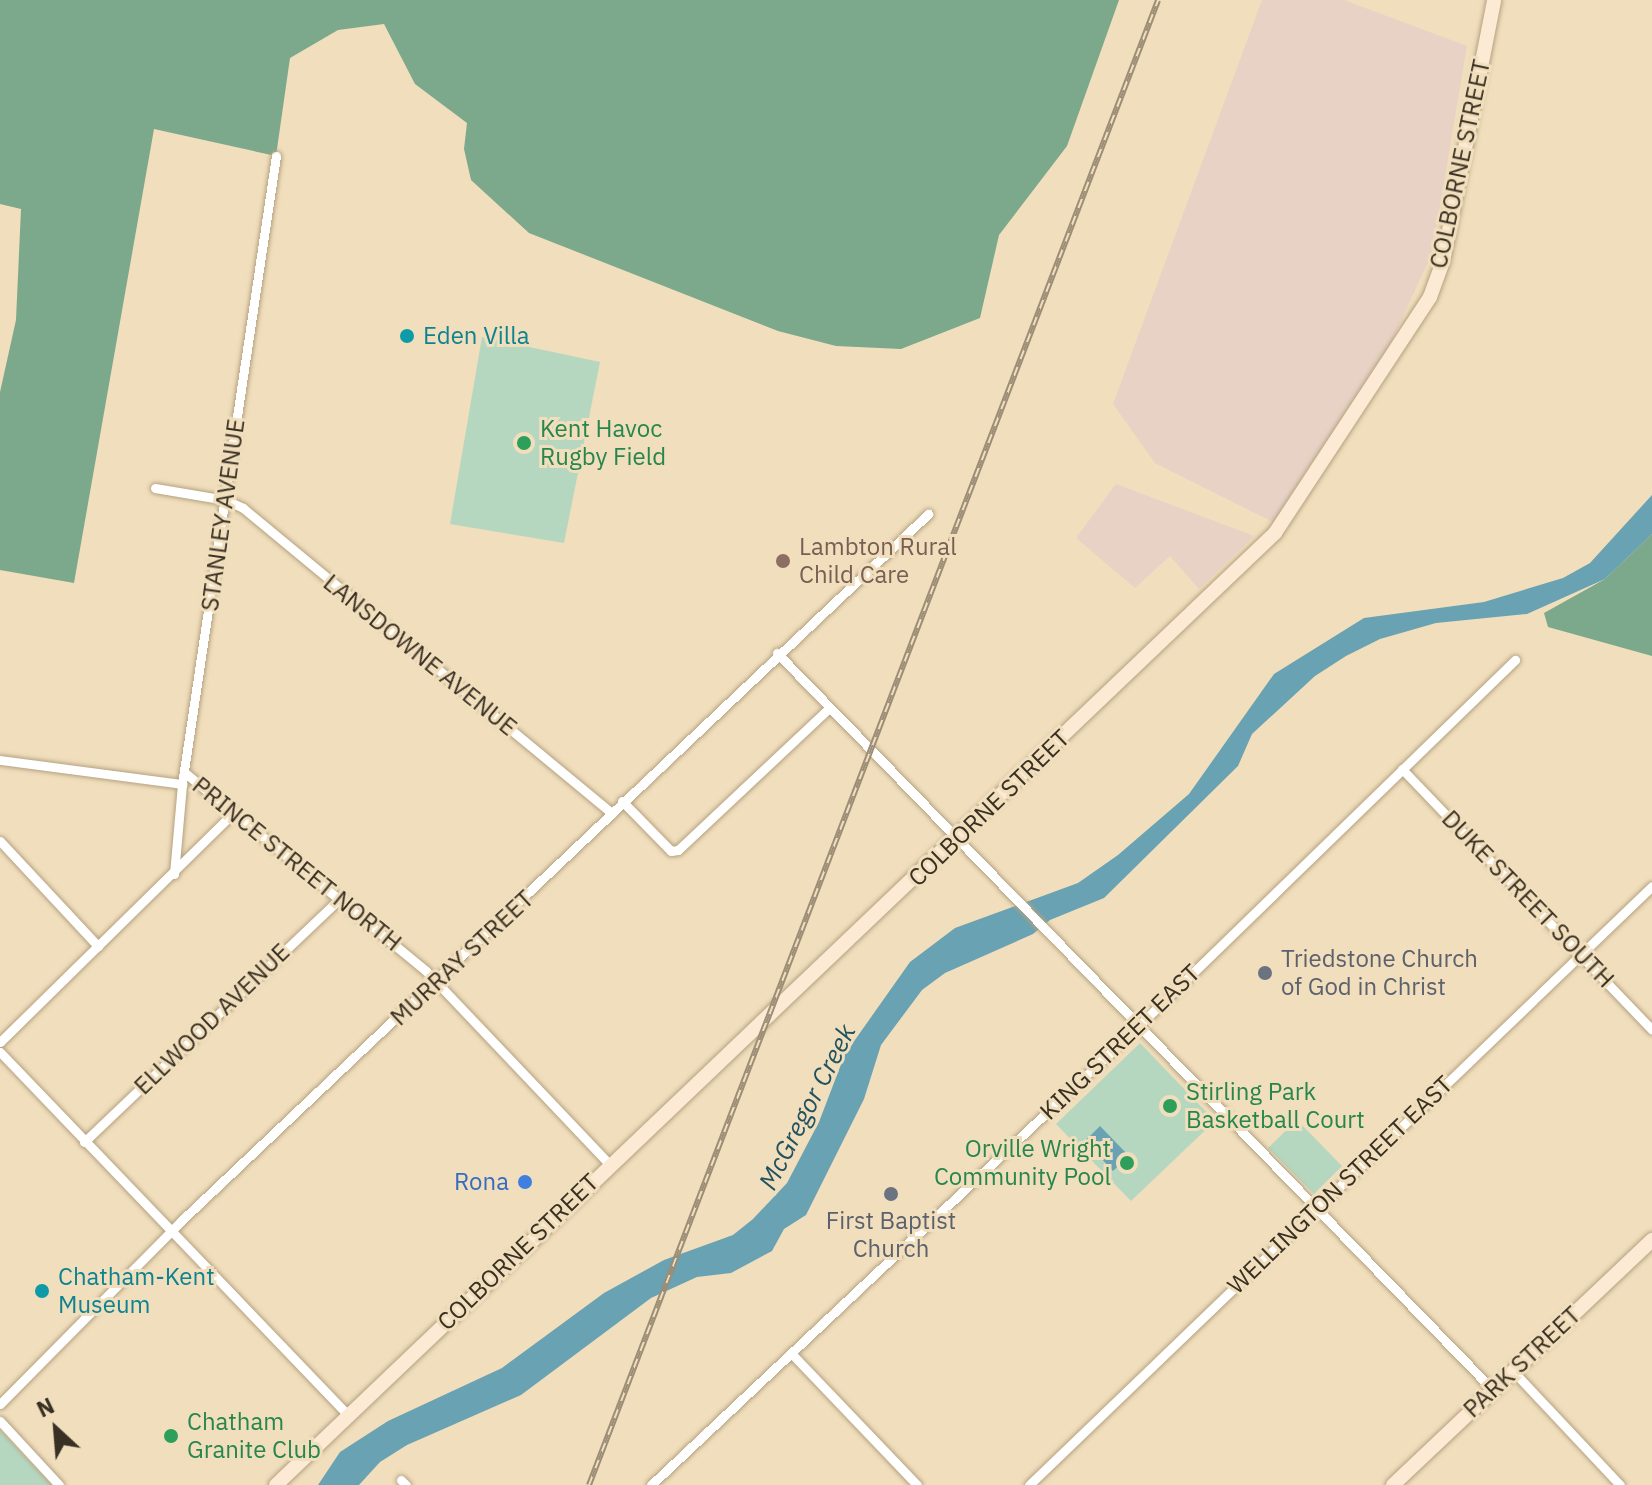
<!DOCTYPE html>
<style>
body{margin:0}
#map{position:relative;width:1652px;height:1485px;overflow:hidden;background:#f1debc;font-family:"IBM Plex Sans",sans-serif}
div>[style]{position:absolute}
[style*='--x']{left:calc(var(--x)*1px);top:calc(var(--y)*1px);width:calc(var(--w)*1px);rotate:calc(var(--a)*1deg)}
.industrial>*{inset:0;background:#e8d2c5}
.green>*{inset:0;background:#b5d7c0}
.forest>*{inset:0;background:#7ca88b}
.water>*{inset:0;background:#69a2b2}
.roads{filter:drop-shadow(0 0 2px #b4a281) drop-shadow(0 0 2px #b4a281)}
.street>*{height:9px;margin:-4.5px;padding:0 4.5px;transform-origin:4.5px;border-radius:4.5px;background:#fff}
.secondary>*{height:14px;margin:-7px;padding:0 7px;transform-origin:7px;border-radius:7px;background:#fdead4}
.rail>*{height:6px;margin-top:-3px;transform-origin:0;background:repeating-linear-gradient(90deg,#f1debc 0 9px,#9c8e76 0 18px);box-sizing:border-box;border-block:2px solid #9c8e76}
.dots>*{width:22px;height:22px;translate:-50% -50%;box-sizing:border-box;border:4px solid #f1debc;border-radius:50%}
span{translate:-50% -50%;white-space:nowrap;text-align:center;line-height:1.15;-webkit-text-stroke:6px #f1debc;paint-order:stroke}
.street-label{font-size:24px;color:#383023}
.culture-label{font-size:24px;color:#0d838f}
.left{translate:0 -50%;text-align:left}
.leisure-label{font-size:24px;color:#27864d}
.right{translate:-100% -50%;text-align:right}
.education-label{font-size:24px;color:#785e54}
.worship-label{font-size:24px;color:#5b616d}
.shop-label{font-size:24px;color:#366cbe}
.water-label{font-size:26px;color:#21525f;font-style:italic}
.north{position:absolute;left:16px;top:1389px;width:80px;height:80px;-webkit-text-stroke:6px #f1debc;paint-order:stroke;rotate:334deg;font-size:22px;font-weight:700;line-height:32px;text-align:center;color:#383023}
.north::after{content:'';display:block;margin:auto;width:28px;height:36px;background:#383023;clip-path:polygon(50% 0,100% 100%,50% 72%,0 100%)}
</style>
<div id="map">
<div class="industrial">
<i style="clip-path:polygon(1262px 0,1344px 0,1467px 46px,1432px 254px,1378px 370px,1273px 522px,1155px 463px,1113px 404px)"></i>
<i style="clip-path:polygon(1116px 484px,1254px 536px,1199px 589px,1170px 556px,1135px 588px,1076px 538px)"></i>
</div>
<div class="green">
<i style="clip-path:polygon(482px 337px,600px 362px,564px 543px,450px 524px)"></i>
<i style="clip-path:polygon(1140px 1043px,1215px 1121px,1131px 1201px,1056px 1124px)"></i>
<i style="clip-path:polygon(1297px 1120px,1342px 1166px,1314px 1194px,1268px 1148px)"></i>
<i style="clip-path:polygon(0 1430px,25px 1457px,52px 1485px,0 1485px)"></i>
</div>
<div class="forest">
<i style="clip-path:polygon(0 0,1119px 0,1067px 146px,999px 235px,980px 318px,901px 349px,836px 346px,778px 331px,529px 233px,471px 180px,464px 149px,467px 123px,415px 84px,384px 24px,338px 30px,290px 58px,276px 156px,154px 129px,74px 583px,0 570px,0 392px,16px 320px,21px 209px,0 204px)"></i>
<i style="clip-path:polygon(1652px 534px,1652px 656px,1548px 627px,1544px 613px,1605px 579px)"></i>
</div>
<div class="water">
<i style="clip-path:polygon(1652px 495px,1652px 534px,1605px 579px,1527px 614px,1436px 623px,1380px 639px,1346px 656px,1315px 676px,1252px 734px,1238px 766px,1104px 898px,1050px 920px,1033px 934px,945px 973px,922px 990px,881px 1045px,864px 1099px,806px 1215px,784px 1229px,772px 1251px,731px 1273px,697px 1277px,651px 1298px,521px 1395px,407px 1445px,380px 1462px,359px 1485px,318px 1485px,340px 1452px,388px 1421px,502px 1368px,604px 1293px,664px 1260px,733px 1235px,753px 1219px,787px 1183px,819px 1122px,845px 1054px,910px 962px,955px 928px,1078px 883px,1118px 855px,1189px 794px,1274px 674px,1364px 618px,1484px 602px,1563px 578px,1590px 563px)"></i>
<i style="clip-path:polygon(1100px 1126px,1129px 1156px,1113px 1171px,1085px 1141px)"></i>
</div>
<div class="roads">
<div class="street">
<i style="--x:155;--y:488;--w:72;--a:9.6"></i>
<i style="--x:226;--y:500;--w:19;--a:25"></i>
<i style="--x:243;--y:508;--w:479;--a:39.6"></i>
<i style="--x:777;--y:653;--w:1025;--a:45.83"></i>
<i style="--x:0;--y:760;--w:184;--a:7.5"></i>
<i style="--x:1402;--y:769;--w:361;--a:46.2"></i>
<i style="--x:184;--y:772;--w:313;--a:39.4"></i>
<i style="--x:426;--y:971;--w:266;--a:46.5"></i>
<i style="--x:622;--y:801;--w:70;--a:45.6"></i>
<i style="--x:671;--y:851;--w:7;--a:-8"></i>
<i style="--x:678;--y:850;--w:207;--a:-43.2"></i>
<i style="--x:0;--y:841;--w:144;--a:47"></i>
<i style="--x:174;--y:874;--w:90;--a:-84.9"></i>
<i style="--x:182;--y:784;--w:635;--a:-81.49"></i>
<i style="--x:0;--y:1042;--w:328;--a:-44.5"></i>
<i style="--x:0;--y:1052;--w:503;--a:46.21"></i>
<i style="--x:84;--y:1142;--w:355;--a:-43.6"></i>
<i style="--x:791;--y:1353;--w:182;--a:46.3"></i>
<i style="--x:1513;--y:1371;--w:156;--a:46.8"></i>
<i style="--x:0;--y:1404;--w:257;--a:-45.3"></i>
<i style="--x:181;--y:1221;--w:1029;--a:-43.42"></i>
<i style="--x:0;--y:1421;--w:87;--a:47.3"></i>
<i style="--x:401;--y:1480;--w:7;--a:45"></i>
<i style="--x:651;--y:1485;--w:658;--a:-43.28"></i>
<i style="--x:1130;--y:1034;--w:537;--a:-44.17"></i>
<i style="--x:1029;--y:1485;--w:864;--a:-43.87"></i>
</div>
<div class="secondary">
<i style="--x:276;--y:1485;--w:1380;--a:-43.62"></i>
<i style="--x:1275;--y:533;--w:282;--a:-56.7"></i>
<i style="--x:1430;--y:297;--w:38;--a:-70"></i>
<i style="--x:1443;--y:261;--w:266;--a:-78.9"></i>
<i style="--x:1393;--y:1485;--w:357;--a:-43.4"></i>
</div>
</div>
<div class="rail">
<i style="--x:589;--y:1485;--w:1590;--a:-69.03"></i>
</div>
<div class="dots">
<i style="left:407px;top:336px;background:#0f9aa8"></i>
<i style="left:524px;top:443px;background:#2e9e5b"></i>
<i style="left:783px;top:561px;background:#8d6e63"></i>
<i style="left:1265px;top:973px;background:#6b7280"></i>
<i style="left:1170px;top:1106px;background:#2e9e5b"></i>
<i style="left:1127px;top:1163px;background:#2e9e5b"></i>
<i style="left:525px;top:1182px;background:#3f7fe0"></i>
<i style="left:891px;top:1194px;background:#6b7280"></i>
<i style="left:42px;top:1291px;background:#0f9aa8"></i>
<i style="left:171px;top:1436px;background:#2e9e5b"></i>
</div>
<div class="street-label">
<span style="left:1460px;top:164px;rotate:-78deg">COLBORNE STREET</span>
<span style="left:223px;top:515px;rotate:-82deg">STANLEY AVENUE</span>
<span style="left:420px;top:655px;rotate:39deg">LANSDOWNE AVENUE</span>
<span style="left:989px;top:808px;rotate:-44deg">COLBORNE STREET</span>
<span style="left:297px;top:864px;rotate:39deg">PRINCE STREET NORTH</span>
<span style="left:1528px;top:899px;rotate:46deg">DUKE STREET SOUTH</span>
<span style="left:462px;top:958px;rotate:-43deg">MURRAY STREET</span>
<span style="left:212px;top:1019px;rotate:-44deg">ELLWOOD AVENUE</span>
<span style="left:1120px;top:1042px;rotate:-44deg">KING STREET EAST</span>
<span style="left:1340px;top:1185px;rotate:-44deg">WELLINGTON STREET EAST</span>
<span style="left:518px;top:1252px;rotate:-44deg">COLBORNE STREET</span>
<span style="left:1522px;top:1362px;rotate:-43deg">PARK STREET</span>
</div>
<div class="culture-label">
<span class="left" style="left:423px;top:336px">Eden Villa</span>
<span class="left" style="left:58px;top:1291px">Chatham-Kent<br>Museum</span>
</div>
<div class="leisure-label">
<span class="left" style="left:540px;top:443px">Kent Havoc<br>Rugby Field</span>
<span class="left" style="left:1186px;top:1106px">Stirling Park<br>Basketball Court</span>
<span class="right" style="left:1111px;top:1163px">Orville Wright<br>Community Pool</span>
<span class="left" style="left:187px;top:1436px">Chatham<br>Granite Club</span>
</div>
<div class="education-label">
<span class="left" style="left:799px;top:561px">Lambton Rural<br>Child Care</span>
</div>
<div class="worship-label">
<span class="left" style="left:1281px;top:973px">Triedstone Church<br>of God in Christ</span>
<span style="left:891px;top:1235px">First Baptist<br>Church</span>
</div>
<div class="shop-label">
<span class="right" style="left:509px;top:1182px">Rona</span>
</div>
<div class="water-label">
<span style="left:807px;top:1107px;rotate:-63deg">McGregor Creek</span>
</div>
<div class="north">N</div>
</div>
